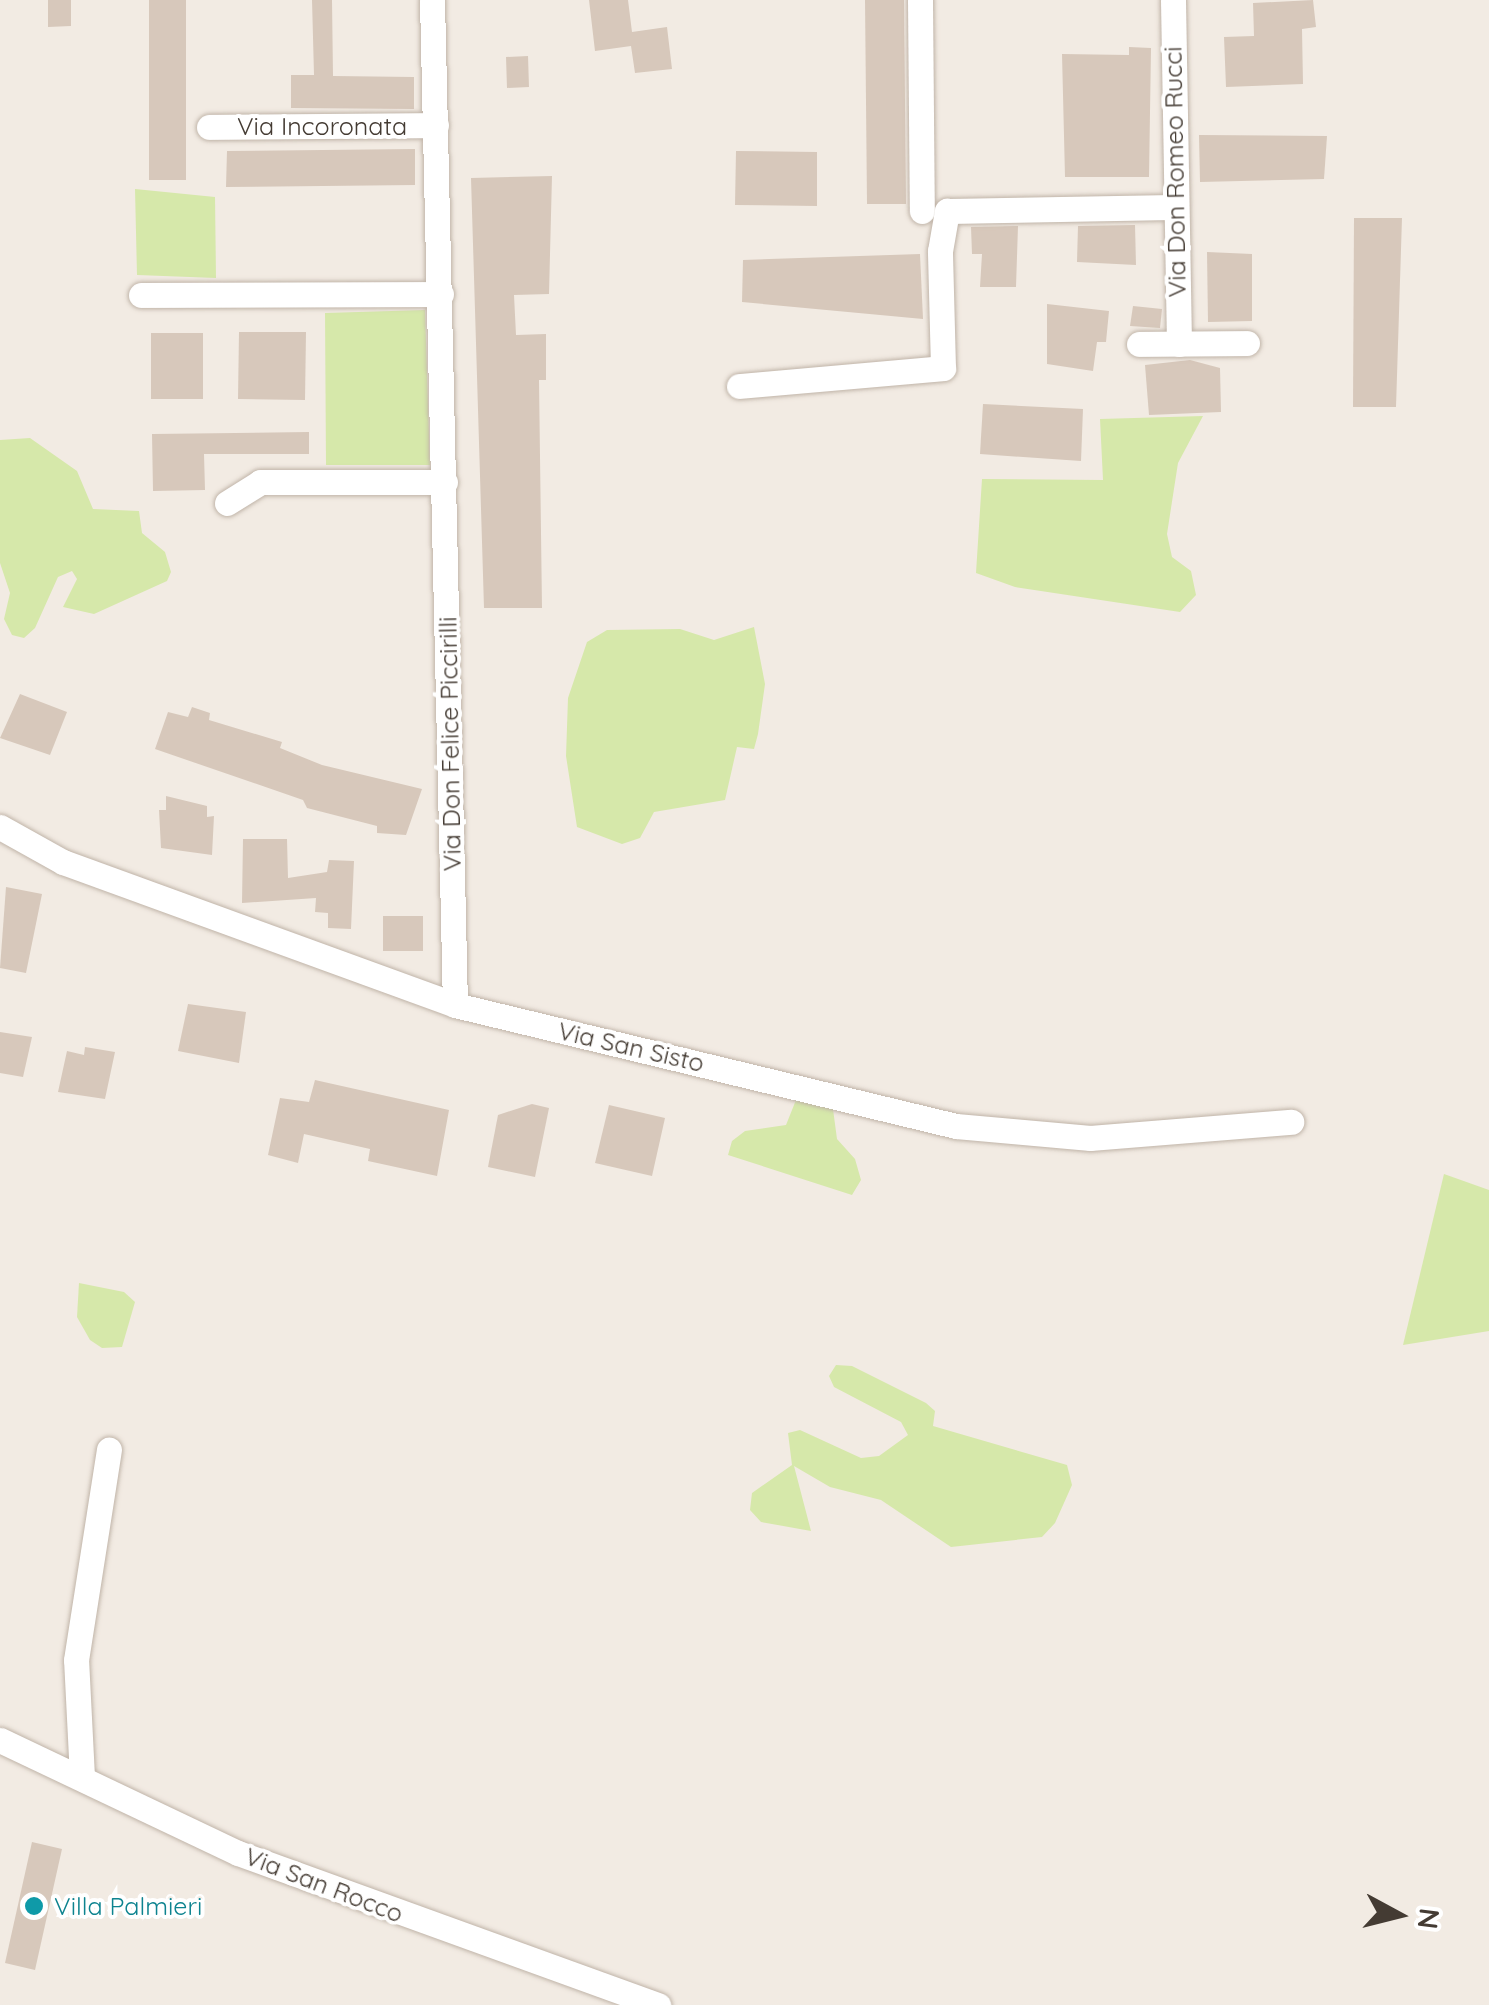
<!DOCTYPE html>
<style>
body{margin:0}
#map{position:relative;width:1489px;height:2005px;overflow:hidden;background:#f2ebe3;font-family:Quicksand,sans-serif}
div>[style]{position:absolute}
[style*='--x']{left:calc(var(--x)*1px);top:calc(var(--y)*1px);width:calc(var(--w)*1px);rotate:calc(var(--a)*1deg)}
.green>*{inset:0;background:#d6e8aa}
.building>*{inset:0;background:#d7c8bb}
.roads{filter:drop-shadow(0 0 2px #c0b4a8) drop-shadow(0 0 2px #c0b4a8)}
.street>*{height:25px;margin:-12.5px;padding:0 12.5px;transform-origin:12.5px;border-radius:12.5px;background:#fff}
.dots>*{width:28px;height:28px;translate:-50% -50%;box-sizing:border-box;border:5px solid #fff;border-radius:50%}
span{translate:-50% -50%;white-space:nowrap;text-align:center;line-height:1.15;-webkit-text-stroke:8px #fff;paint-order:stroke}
.street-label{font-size:25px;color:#443b33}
.culture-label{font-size:25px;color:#0d838f}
.left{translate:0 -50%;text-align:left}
.north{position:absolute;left:1349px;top:1865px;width:100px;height:100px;-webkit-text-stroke:8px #fff;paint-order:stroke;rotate:97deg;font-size:28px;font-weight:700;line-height:40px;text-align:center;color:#443b33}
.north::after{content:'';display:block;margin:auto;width:35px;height:45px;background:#443b33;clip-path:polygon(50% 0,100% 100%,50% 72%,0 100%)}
</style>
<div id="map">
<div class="green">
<i style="clip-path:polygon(135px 189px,215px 197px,216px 278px,137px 275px)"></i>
<i style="clip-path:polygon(425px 310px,430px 465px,326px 465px,325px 313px)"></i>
<i style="clip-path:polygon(1203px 416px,1178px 463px,1167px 534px,1172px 557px,1191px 571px,1196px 595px,1180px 612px,1015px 587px,976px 573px,982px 479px,1103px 480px,1100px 419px)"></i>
<i style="clip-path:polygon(30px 438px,77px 471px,93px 509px,139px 511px,142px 533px,165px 552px,171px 572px,167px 581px,94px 614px,63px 607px,77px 579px,72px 571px,58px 577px,35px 628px,24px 638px,12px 635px,4px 619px,10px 593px,0 563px,0 440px)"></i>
<i style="clip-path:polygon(754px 627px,765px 684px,758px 734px,754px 749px,737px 747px,725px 800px,654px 812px,640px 838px,622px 844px,577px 827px,566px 756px,568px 698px,587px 642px,607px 630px,680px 629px,714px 640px)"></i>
<i style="clip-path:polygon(796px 1100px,833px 1109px,837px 1139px,855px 1159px,861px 1180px,852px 1195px,728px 1155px,732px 1141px,745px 1131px,786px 1125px)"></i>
<i style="clip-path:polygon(1444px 1174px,1489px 1190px,1489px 1331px,1403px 1345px)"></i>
<i style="clip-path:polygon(79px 1283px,124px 1292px,135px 1302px,122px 1347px,102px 1348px,90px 1340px,77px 1317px)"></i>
<i style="clip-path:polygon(836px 1365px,852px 1366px,926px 1403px,935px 1411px,933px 1426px,1067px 1465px,1072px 1485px,1055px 1523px,1042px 1537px,951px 1547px,881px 1500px,830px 1487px,794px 1466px,811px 1531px,761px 1522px,750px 1510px,752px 1493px,792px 1465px,788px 1433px,800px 1430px,861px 1458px,879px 1456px,908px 1435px,901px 1422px,834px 1387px,829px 1376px)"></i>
</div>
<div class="building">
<i style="clip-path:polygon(48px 0,71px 0,71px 26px,48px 27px)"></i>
<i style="clip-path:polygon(149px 0,186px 0,186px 180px,149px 180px)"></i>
<i style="clip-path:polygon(312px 0,332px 0,333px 76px,414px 77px,414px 109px,291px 108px,291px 75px,314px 75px)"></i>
<i style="clip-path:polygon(589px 0,628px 0,632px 32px,667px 27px,672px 69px,635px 73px,631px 46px,595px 51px)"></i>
<i style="clip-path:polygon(865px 0,904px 0,906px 204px,867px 204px)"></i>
<i style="clip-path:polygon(1313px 0,1316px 27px,1302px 29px,1303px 84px,1226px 87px,1224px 37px,1254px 36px,1253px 3px)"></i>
<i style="clip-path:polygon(1129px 47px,1151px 48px,1149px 177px,1065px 177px,1062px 54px,1129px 55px)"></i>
<i style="clip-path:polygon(528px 56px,529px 87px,507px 88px,506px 57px)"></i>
<i style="clip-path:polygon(1199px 135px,1327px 136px,1324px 179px,1200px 182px)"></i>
<i style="clip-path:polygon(415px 149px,415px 185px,226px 187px,227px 151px)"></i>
<i style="clip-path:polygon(736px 151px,817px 152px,817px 206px,735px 205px)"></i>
<i style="clip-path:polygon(552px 176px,549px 294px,514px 295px,516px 335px,546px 334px,546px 380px,539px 380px,542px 608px,484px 608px,471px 178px)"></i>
<i style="clip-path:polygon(1354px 218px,1402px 218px,1396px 407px,1353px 407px)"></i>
<i style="clip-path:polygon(1135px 225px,1136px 265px,1077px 262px,1078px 226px)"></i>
<i style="clip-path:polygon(1018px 226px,1016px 287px,980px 287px,982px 254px,972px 254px,971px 227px)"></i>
<i style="clip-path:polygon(1207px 252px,1252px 254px,1252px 321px,1208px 322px)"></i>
<i style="clip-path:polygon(920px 254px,923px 319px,742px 302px,743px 260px)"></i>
<i style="clip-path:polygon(1047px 304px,1109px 311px,1106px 342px,1097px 342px,1093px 371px,1047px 364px)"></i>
<i style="clip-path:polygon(1133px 306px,1162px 309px,1160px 328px,1130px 326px)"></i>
<i style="clip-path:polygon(239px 332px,306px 332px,305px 400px,238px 399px)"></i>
<i style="clip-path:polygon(151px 333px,203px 333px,203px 399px,151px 399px)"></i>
<i style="clip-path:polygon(1190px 360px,1220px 368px,1221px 412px,1149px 415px,1145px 365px)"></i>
<i style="clip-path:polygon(983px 404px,1083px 409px,1081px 461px,980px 454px)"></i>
<i style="clip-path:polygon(309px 432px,309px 454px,204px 454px,205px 490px,153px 491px,152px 434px)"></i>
<i style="clip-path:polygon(20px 694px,67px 712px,50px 755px,0 738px)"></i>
<i style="clip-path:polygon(192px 707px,210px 713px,209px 720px,282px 742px,280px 748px,322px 765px,422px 789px,406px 835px,377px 833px,377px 826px,307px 808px,303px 800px,155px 749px,168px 712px,188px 717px)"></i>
<i style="clip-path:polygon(166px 796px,207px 806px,207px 817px,214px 816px,212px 855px,161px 848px,159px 810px,166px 810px)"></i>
<i style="clip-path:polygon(243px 839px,287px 839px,288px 878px,327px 872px,329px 860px,354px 861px,351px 929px,328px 928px,328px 913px,315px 912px,316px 898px,242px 903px)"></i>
<i style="clip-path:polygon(6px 887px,42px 894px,26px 973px,0 968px)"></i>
<i style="clip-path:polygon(383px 916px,423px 916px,423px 951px,383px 951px)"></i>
<i style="clip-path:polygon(188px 1004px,246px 1012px,239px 1063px,178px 1051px)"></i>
<i style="clip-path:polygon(0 1032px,32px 1037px,23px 1077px,0 1073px)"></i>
<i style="clip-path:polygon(85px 1047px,115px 1052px,105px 1099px,58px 1092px,67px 1051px,84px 1055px)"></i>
<i style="clip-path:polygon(315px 1080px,449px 1110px,437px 1176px,368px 1161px,370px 1149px,304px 1134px,298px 1163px,268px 1155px,280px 1098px,309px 1102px)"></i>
<i style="clip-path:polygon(532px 1104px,549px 1108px,535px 1177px,488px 1167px,498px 1115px)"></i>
<i style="clip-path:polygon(609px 1105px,665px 1118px,652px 1176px,595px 1163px)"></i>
<i style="clip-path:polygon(32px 1842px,62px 1849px,35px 1970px,5px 1963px)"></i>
</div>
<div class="roads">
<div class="street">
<i style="--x:432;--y:0;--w:1005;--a:88.69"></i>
<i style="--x:920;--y:0;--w:211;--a:89.5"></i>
<i style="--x:1173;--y:0;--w:344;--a:89"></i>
<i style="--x:209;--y:127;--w:227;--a:-0.5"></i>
<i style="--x:141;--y:295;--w:300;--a:-0.2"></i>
<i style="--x:1139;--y:344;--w:108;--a:-0.5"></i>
<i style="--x:739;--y:386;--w:205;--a:-5"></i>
<i style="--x:943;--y:368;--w:117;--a:-91.5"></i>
<i style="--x:940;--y:251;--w:41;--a:-80.1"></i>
<i style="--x:947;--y:211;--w:227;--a:-1"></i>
<i style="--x:227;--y:503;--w:39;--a:-32"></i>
<i style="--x:260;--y:482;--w:185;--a:0"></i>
<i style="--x:0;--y:827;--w:72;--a:29.1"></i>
<i style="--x:63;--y:862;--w:417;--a:20"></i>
<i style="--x:455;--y:1005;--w:515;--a:13.58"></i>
<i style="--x:956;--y:1126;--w:135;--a:5.1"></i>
<i style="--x:1090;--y:1138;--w:202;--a:-4.6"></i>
<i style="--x:0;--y:1740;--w:263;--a:25.4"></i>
<i style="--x:238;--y:1853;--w:447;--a:19.9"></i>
<i style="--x:82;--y:1777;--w:117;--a:-92.9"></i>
<i style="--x:76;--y:1660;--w:213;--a:-81.1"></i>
</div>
</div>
<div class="dots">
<i style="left:34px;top:1906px;background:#0f9aa8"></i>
</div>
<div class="street-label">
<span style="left:322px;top:126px">Via Incoronata</span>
<span style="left:1175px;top:172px;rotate:-91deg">Via Don Romeo Rucci</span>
<span style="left:450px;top:744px;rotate:-91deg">Via Don Felice Piccirilli</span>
<span style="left:631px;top:1047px;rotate:13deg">Via San Sisto</span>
<span style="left:324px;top:1885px;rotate:21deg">Via San Rocco</span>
</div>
<div class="culture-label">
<span class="left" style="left:54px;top:1906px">Villa Palmieri</span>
</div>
<div class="north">N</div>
</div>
